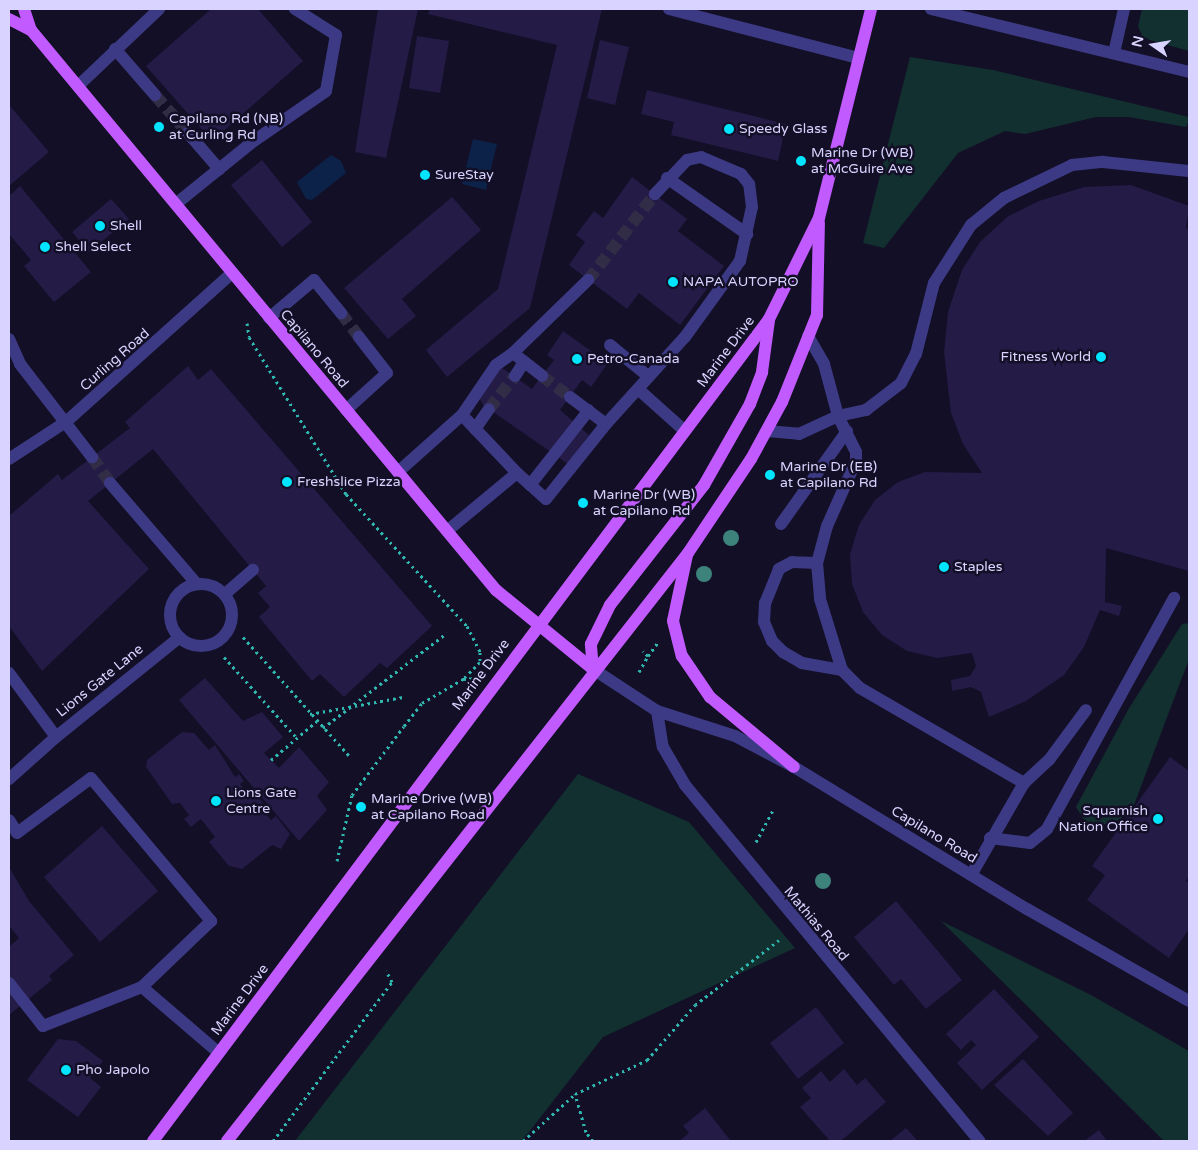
<!DOCTYPE html>
<style>
body{margin:0}
#map{position:relative;width:1198px;height:1150px;overflow:hidden;background:#130f26;font-family:"Varela Round",sans-serif}
div>[style]{position:absolute}
[style*='--x']{left:calc(var(--x)*1px);top:calc(var(--y)*1px);width:calc(var(--w)*1px);rotate:calc(var(--a)*1deg)}
.green>*{inset:0;background:#12302f}
.water>*{inset:0;background:#0c2248}
.building>*{inset:0;background:#241b47}
.minor-tunnel>*{height:12px;margin-top:-6px;transform-origin:0;background:repeating-linear-gradient(90deg,#312d47 0 12px,transparent 0 18px)}
.path>*{height:3px;margin-top:-1.5px;transform-origin:0;background:repeating-linear-gradient(90deg,#2fb8b0 0 2.5px,transparent 0 6.5px)}
.minor>*{height:12px;margin:-6px;padding:0 6px;transform-origin:6px;border-radius:6px;background:#3d3a85}
.minor>.ring{margin:-6px;padding:0;box-sizing:content-box;background:none;border:12px solid #3d3a85;border-radius:50%}
.major>*{height:12px;margin:-6px;padding:0 6px;transform-origin:6px;border-radius:6px;background:#c25bff}
.trees>*{width:16px;height:16px;margin:-8px;border-radius:50%;background:#3d827b}
.dots>*{width:14px;height:14px;translate:-50% -50%;box-sizing:border-box;border:2px solid #130f26;border-radius:50%}
span{translate:-50% -50%;white-space:nowrap;text-align:center;line-height:1.15;-webkit-text-stroke:5px #130f26;paint-order:stroke}
.poi-label{font-size:14px;color:#d9d4ff}
.left{translate:0 -50%;text-align:left}
.right{translate:-100% -50%;text-align:right}
.street-label{font-size:14px;color:#d9d4ff}
.frame{position:absolute;inset:0;border:10px solid #d9d4ff;pointer-events:none}
.north{position:absolute;left:1128px;top:20px;width:50px;height:50px;-webkit-text-stroke:4px #130f26;paint-order:stroke;rotate:283deg;font-size:14px;font-weight:700;line-height:20px;text-align:center;color:#d9d4ff}
.north::after{content:'';display:block;margin:auto;width:18px;height:22px;background:#d9d4ff;clip-path:polygon(50% 0,100% 100%,50% 72%,0 100%)}
</style>
<div id="map">
<div class="green">
<i style="clip-path:polygon(1142px 9px,1189px 9px,1189px 51px,1143px 38px,1138px 26px)"></i>
<i style="clip-path:polygon(910px 57px,993px 70px,1189px 117px,1189px 120px,1186px 127px,1129px 117px,1096px 117px,1025px 134px,1005px 131px,958px 153px,884px 248px,863px 243px)"></i>
<i style="clip-path:polygon(1189px 623px,1189px 659px,1134px 805px,1115px 825px,1086px 823px,1076px 807px,1128px 710px,1182px 624px)"></i>
<i style="clip-path:polygon(578px 774px,689px 822px,795px 948px,603px 1037px,522px 1141px,295px 1141px)"></i>
<i style="clip-path:polygon(941px 921px,1091px 995px,1189px 1051px,1189px 1141px,1164px 1141px)"></i>
</div>
<div class="water">
<i style="clip-path:polygon(473px 139px,497px 144px,486px 190px,462px 184px)"></i>
<i style="clip-path:polygon(331px 155px,341px 161px,346px 173px,312px 200px,306px 199px,297px 182px)"></i>
</div>
<div class="building">
<i style="clip-path:polygon(211px 9px,258px 9px,303px 61px,212px 141px,146px 66px)"></i>
<i style="clip-path:polygon(378px 9px,418px 9px,386px 158px,355px 152px)"></i>
<i style="clip-path:polygon(430px 9px,602px 9px,530px 308px,447px 377px,426px 350px,498px 289px,557px 45px,428px 14px)"></i>
<i style="clip-path:polygon(417px 36px,449px 41px,440px 93px,409px 88px)"></i>
<i style="clip-path:polygon(600px 40px,629px 47px,615px 105px,587px 98px)"></i>
<i style="clip-path:polygon(647px 90px,786px 124px,778px 161px,671px 135px,674px 122px,641px 114px)"></i>
<i style="clip-path:polygon(10px 106px,49px 152px,9px 186px,9px 107px)"></i>
<i style="clip-path:polygon(262px 160px,312px 222px,282px 247px,231px 185px)"></i>
<i style="clip-path:polygon(632px 177px,687px 219px,678px 231px,724px 266px,680px 325px,639px 293px,627px 309px,569px 265px,585px 242px,576px 235px,594px 211px,603px 218px)"></i>
<i style="clip-path:polygon(1131px 185px,1189px 206px,1186px 228px,1189px 229px,1189px 571px,1106px 548px,1105px 602px,1122px 606px,1119px 616px,1100px 610px,1084px 647px,1064px 675px,1026px 701px,989px 717px,981px 692px,971px 687px,952px 691px,951px 680px,970px 676px,976px 666px,972px 653px,937px 658px,907px 651px,882px 635px,863px 612px,852px 584px,850px 554px,859px 525px,875px 500px,898px 482px,925px 472px,982px 473px,963px 444px,951px 413px,944px 352px,948px 312px,962px 270px,980px 242px,1007px 217px,1039px 201px,1084px 187px)"></i>
<i style="clip-path:polygon(20px 186px,91px 272px,54px 302px,24px 266px,31px 260px,9px 234px,9px 196px)"></i>
<i style="clip-path:polygon(452px 197px,481px 230px,402px 299px,416px 316px,388px 339px,344px 288px)"></i>
<i style="clip-path:polygon(111px 199px,129px 219px,89px 252px,72px 232px)"></i>
<i style="clip-path:polygon(563px 331px,608px 363px,591px 387px,582px 380px,560px 410px,589px 435px,568px 464px,483px 405px,479px 397px,495px 370px,502px 368px,532px 389px,554px 360px,547px 355px)"></i>
<i style="clip-path:polygon(188px 366px,198px 380px,211px 369px,432px 626px,387px 668px,380px 663px,344px 697px,320px 674px,312px 681px,259px 617px,270px 607px,258px 593px,266px 586px,153px 449px,88px 501px,149px 569px,42px 671px,9px 626px,9px 516px,58px 474px,62px 480px,130px 428px,125px 422px)"></i>
<i style="clip-path:polygon(205px 678px,243px 721px,262px 712px,283px 737px,264px 753px,279px 768px,299px 747px,329px 782px,317px 796px,327px 810px,299px 841px,179px 700px)"></i>
<i style="clip-path:polygon(182px 732px,194px 733px,209px 750px,215px 745px,235px 777px,239px 774px,244px 781px,240px 784px,253px 800px,257px 796px,271px 812px,267px 815px,271px 820px,276px 816px,290px 834px,281px 849px,272px 845px,242px 869px,229px 866px,209px 842px,215px 837px,201px 819px,191px 827px,184px 819px,189px 815px,180px 803px,172px 804px,146px 767px,147px 760px)"></i>
<i style="clip-path:polygon(1170px 757px,1189px 771px,1189px 875px,1186px 881px,1189px 883px,1189px 929px,1169px 958px,1087px 900px,1105px 875px,1092px 866px)"></i>
<i style="clip-path:polygon(102px 826px,158px 891px,100px 942px,44px 877px)"></i>
<i style="clip-path:polygon(9px 867px,29px 901px,74px 955px,49px 976px,52px 980px,9px 1015px,9px 947px,19px 938px,9px 926px)"></i>
<i style="clip-path:polygon(896px 901px,962px 980px,926px 1009px,901px 979px,894px 985px,854px 937px)"></i>
<i style="clip-path:polygon(994px 989px,1039px 1037px,982px 1090px,957px 1063px,976px 1045px,971px 1040px,961px 1050px,946px 1034px)"></i>
<i style="clip-path:polygon(816px 1007px,844px 1043px,798px 1079px,770px 1043px)"></i>
<i style="clip-path:polygon(58px 1039px,76px 1041px,103px 1061px,90px 1078px,101px 1087px,78px 1117px,27px 1080px)"></i>
<i style="clip-path:polygon(1023px 1059px,1073px 1113px,1048px 1136px,994px 1085px)"></i>
<i style="clip-path:polygon(844px 1069px,857px 1085px,865px 1078px,886px 1102px,841px 1141px,830px 1141px,800px 1107px,811px 1098px,802px 1088px,821px 1071px,830px 1082px)"></i>
<i style="clip-path:polygon(705px 1108px,730px 1140px,679px 1141px,689px 1133px,683px 1126px)"></i>
<i style="clip-path:polygon(906px 1128px,918px 1141px,890px 1141px)"></i>
<i style="clip-path:polygon(1099px 1130px,1107px 1141px,1084px 1141px)"></i>
</div>
<div class="minor-tunnel">
<i style="--x:155;--y:95;--w:50;--a:49"></i>
<i style="--x:588;--y:280;--w:109;--a:-52.1"></i>
<i style="--x:341;--y:313;--w:30;--a:53"></i>
<i style="--x:542;--y:376;--w:35;--a:37"></i>
<i style="--x:489;--y:409;--w:42;--a:-51.8"></i>
<i style="--x:92;--y:457;--w:32;--a:55"></i>
</div>
<div class="path">
<i style="--x:247;--y:323;--w:14;--a:82"></i>
<i style="--x:249;--y:337;--w:185;--a:58.3"></i>
<i style="--x:346;--y:494;--w:179;--a:47.5"></i>
<i style="--x:467;--y:626;--w:29;--a:63"></i>
<i style="--x:480;--y:652;--w:10;--a:90"></i>
<i style="--x:480;--y:662;--w:24;--a:135"></i>
<i style="--x:243;--y:637;--w:162;--a:48.2"></i>
<i style="--x:648;--y:656;--w:17;--a:-54"></i>
<i style="--x:224;--y:657;--w:109;--a:48"></i>
<i style="--x:639;--y:672;--w:18;--a:-61"></i>
<i style="--x:648;--y:656;--w:7;--a:-135"></i>
<i style="--x:310;--y:714;--w:96;--a:-10.3"></i>
<i style="--x:323;--y:728;--w:156;--a:-37.5"></i>
<i style="--x:271;--y:760;--w:60;--a:-40.3"></i>
<i style="--x:756;--y:842;--w:38;--a:-62"></i>
<i style="--x:337;--y:861;--w:68;--a:-77.2"></i>
<i style="--x:352;--y:795;--w:86;--a:-53"></i>
<i style="--x:404;--y:726;--w:29;--a:-52"></i>
<i style="--x:422;--y:703;--w:48;--a:-30.3"></i>
<i style="--x:463;--y:679;--w:13;--a:-4"></i>
<i style="--x:273;--y:1141;--w:199;--a:-53.2"></i>
<i style="--x:392;--y:982;--w:13;--a:-117"></i>
<i style="--x:523;--y:1141;--w:70;--a:-42.1"></i>
<i style="--x:593;--y:1141;--w:11;--a:-128"></i>
<i style="--x:586;--y:1132;--w:40;--a:-106"></i>
<i style="--x:575;--y:1094;--w:80;--a:-25.3"></i>
<i style="--x:647;--y:1060;--w:73;--a:-48.9"></i>
<i style="--x:695;--y:1005;--w:106;--a:-37.7"></i>
</div>
<div class="minor">
<i style="--x:669;--y:9;--w:196;--a:14.5"></i>
<i style="--x:931;--y:9;--w:266;--a:13.7"></i>
<i style="--x:115;--y:49;--w:61;--a:49"></i>
<i style="--x:1114;--y:53;--w:45;--a:-77.2"></i>
<i style="--x:78;--y:86;--w:112;--a:-43.5"></i>
<i style="--x:188;--y:133;--w:48;--a:49.3"></i>
<i style="--x:667;--y:178;--w:98;--a:35"></i>
<i style="--x:177;--y:203;--w:95;--a:-39"></i>
<i style="--x:251;--y:143;--w:91;--a:-34.7"></i>
<i style="--x:326;--y:91;--w:57;--a:-79.9"></i>
<i style="--x:336;--y:35;--w:49;--a:-147.6"></i>
<i style="--x:269;--y:318;--w:59;--a:-40.2"></i>
<i style="--x:314;--y:280;--w:43;--a:50.7"></i>
<i style="--x:808;--y:336;--w:32;--a:60"></i>
<i style="--x:824;--y:364;--w:54;--a:74.9"></i>
<i style="--x:838;--y:416;--w:40;--a:63.4"></i>
<i style="--x:856;--y:452;--w:9;--a:90"></i>
<i style="--x:856;--y:461;--w:71;--a:114"></i>
<i style="--x:827;--y:526;--w:38;--a:105"></i>
<i style="--x:817;--y:563;--w:36;--a:85"></i>
<i style="--x:820;--y:599;--w:74;--a:72.8"></i>
<i style="--x:842;--y:670;--w:25;--a:45"></i>
<i style="--x:860;--y:688;--w:190;--a:30.1"></i>
<i style="--x:1024;--y:783;--w:106;--a:119.9"></i>
<i style="--x:9;--y:339;--w:27;--a:66"></i>
<i style="--x:20;--y:364;--w:118;--a:52.3"></i>
<i style="--x:610;--y:345;--w:50;--a:39.4"></i>
<i style="--x:513;--y:353;--w:105;--a:-44.2"></i>
<i style="--x:515;--y:376;--w:17;--a:-57"></i>
<i style="--x:638;--y:389;--w:63;--a:41.8"></i>
<i style="--x:570;--y:397;--w:45;--a:36.9"></i>
<i style="--x:346;--y:410;--w:55;--a:-42.1"></i>
<i style="--x:387;--y:373;--w:46;--a:-127.9"></i>
<i style="--x:462;--y:415;--w:60;--a:-55.8"></i>
<i style="--x:496;--y:365;--w:21;--a:-35"></i>
<i style="--x:513;--y:353;--w:37;--a:38"></i>
<i style="--x:475;--y:429;--w:24;--a:-55"></i>
<i style="--x:767;--y:431;--w:32;--a:5"></i>
<i style="--x:799;--y:434;--w:43;--a:-24.8"></i>
<i style="--x:838;--y:416;--w:29;--a:-12"></i>
<i style="--x:866;--y:410;--w:44;--a:-37.6"></i>
<i style="--x:901;--y:383;--w:33;--a:-63"></i>
<i style="--x:916;--y:354;--w:73;--a:-75.8"></i>
<i style="--x:934;--y:283;--w:69;--a:-57.5"></i>
<i style="--x:971;--y:225;--w:43;--a:-39.3"></i>
<i style="--x:1004;--y:198;--w:76;--a:-25.9"></i>
<i style="--x:1072;--y:165;--w:31;--a:-6"></i>
<i style="--x:1103;--y:162;--w:86;--a:6"></i>
<i style="--x:9;--y:459;--w:69;--a:-33.2"></i>
<i style="--x:67;--y:421;--w:222;--a:-41.9"></i>
<i style="--x:398;--y:472;--w:86;--a:-41.7"></i>
<i style="--x:462;--y:415;--w:80;--a:46.5"></i>
<i style="--x:517;--y:473;--w:91;--a:140.4"></i>
<i style="--x:517;--y:473;--w:39;--a:42"></i>
<i style="--x:546;--y:499;--w:96;--a:-51.3"></i>
<i style="--x:606;--y:424;--w:118;--a:-47.8"></i>
<i style="--x:685;--y:337;--w:94;--a:-54.1"></i>
<i style="--x:740;--y:261;--w:55;--a:-77.5"></i>
<i style="--x:752;--y:207;--w:23;--a:-97"></i>
<i style="--x:749;--y:184;--w:13;--a:-129"></i>
<i style="--x:741;--y:174;--w:43;--a:-157"></i>
<i style="--x:701;--y:157;--w:14;--a:168"></i>
<i style="--x:687;--y:160;--w:47;--a:133.3"></i>
<i style="--x:110;--y:483;--w:133;--a:49.3"></i>
<i style="--x:530;--y:485;--w:95;--a:-51.8"></i>
<i style="--x:781;--y:524;--w:114;--a:-54.6"></i>
<i style="--x:817;--y:563;--w:25;--a:-178"></i>
<i style="--x:792;--y:562;--w:15;--a:152"></i>
<i style="--x:779;--y:569;--w:37;--a:112"></i>
<i style="--x:765;--y:603;--w:19;--a:93"></i>
<i style="--x:764;--y:622;--w:21;--a:67"></i>
<i style="--x:772;--y:641;--w:16;--a:45"></i>
<i style="--x:783;--y:652;--w:22;--a:30"></i>
<i style="--x:802;--y:663;--w:41;--a:9.9"></i>
<i class="ring" style="left:170px;top:584px;width:50px;height:50px"></i>
<i style="--x:225;--y:594;--w:37;--a:-41"></i>
<i style="--x:593;--y:669;--w:77;--a:33.3"></i>
<i style="--x:657;--y:711;--w:82;--a:17.8"></i>
<i style="--x:735;--y:736;--w:67;--a:27.7"></i>
<i style="--x:794;--y:767;--w:273;--a:31.4"></i>
<i style="--x:1027;--y:909;--w:186;--a:29.6"></i>
<i style="--x:9;--y:673;--w:79;--a:53.7"></i>
<i style="--x:56;--y:737;--w:159;--a:-38.9"></i>
<i style="--x:657;--y:711;--w:36;--a:81"></i>
<i style="--x:663;--y:747;--w:44;--a:59.9"></i>
<i style="--x:685;--y:785;--w:462;--a:50.4"></i>
<i style="--x:9;--y:779;--w:63;--a:-41.8"></i>
<i style="--x:1024;--y:783;--w:34;--a:-43"></i>
<i style="--x:1049;--y:760;--w:62;--a:-53.5"></i>
<i style="--x:9;--y:820;--w:15;--a:58"></i>
<i style="--x:17;--y:833;--w:92;--a:-36.6"></i>
<i style="--x:91;--y:778;--w:187;--a:50"></i>
<i style="--x:211;--y:921;--w:95;--a:136.3"></i>
<i style="--x:142;--y:987;--w:101;--a:40.6"></i>
<i style="--x:990;--y:838;--w:40;--a:7.1"></i>
<i style="--x:1030;--y:843;--w:22;--a:-39"></i>
<i style="--x:1047;--y:829;--w:264;--a:-61.2"></i>
<i style="--x:9;--y:983;--w:55;--a:51.7"></i>
<i style="--x:43;--y:1026;--w:106;--a:-21.5"></i>
</div>
<div class="major">
<i style="--x:24;--y:9;--w:22;--a:72"></i>
<i style="--x:31;--y:30;--w:728;--a:50.3"></i>
<i style="--x:496;--y:590;--w:125;--a:39.2"></i>
<i style="--x:9;--y:19;--w:25;--a:27"></i>
<i style="--x:687;--y:555;--w:67;--a:102"></i>
<i style="--x:673;--y:621;--w:36;--a:76"></i>
<i style="--x:682;--y:656;--w:50;--a:55.7"></i>
<i style="--x:710;--y:697;--w:109;--a:39.8"></i>
<i style="--x:593;--y:669;--w:25;--a:-95"></i>
<i style="--x:591;--y:644;--w:43;--a:-64"></i>
<i style="--x:610;--y:605;--w:152;--a:-51.9"></i>
<i style="--x:704;--y:485;--w:93;--a:-60.4"></i>
<i style="--x:750;--y:404;--w:34;--a:-69"></i>
<i style="--x:762;--y:372;--w:52;--a:-82.3"></i>
<i style="--x:153;--y:1141;--w:1027;--a:-53.15"></i>
<i style="--x:769;--y:319;--w:113;--a:-63.7"></i>
<i style="--x:819;--y:218;--w:215;--a:-76"></i>
<i style="--x:227;--y:1141;--w:747;--a:-51.9"></i>
<i style="--x:688;--y:553;--w:113;--a:-56.2"></i>
<i style="--x:751;--y:459;--w:65;--a:-61.5"></i>
<i style="--x:782;--y:402;--w:94;--a:-68.1"></i>
<i style="--x:817;--y:315;--w:92;--a:-88.8"></i>
</div>
<div class="trees">
<i style="left:731px;top:538px"></i>
<i style="left:704px;top:574px"></i>
<i style="left:823px;top:881px"></i>
</div>
<div class="dots">
<i style="left:159px;top:127px;background:#00e5ff"></i>
<i style="left:729px;top:129px;background:#00e5ff"></i>
<i style="left:801px;top:161px;background:#00e5ff"></i>
<i style="left:425px;top:175px;background:#00e5ff"></i>
<i style="left:100px;top:226px;background:#00e5ff"></i>
<i style="left:45px;top:247px;background:#00e5ff"></i>
<i style="left:673px;top:282px;background:#00e5ff"></i>
<i style="left:1101px;top:357px;background:#00e5ff"></i>
<i style="left:577px;top:359px;background:#00e5ff"></i>
<i style="left:770px;top:475px;background:#00e5ff"></i>
<i style="left:287px;top:482px;background:#00e5ff"></i>
<i style="left:583px;top:503px;background:#00e5ff"></i>
<i style="left:944px;top:567px;background:#00e5ff"></i>
<i style="left:216px;top:801px;background:#00e5ff"></i>
<i style="left:361px;top:807px;background:#00e5ff"></i>
<i style="left:1158px;top:819px;background:#00e5ff"></i>
<i style="left:66px;top:1070px;background:#00e5ff"></i>
</div>
<div class="poi-label">
<span class="left" style="left:169px;top:127px">Capilano Rd (NB)<br>at Curling Rd</span>
<span class="left" style="left:739px;top:129px">Speedy Glass</span>
<span class="left" style="left:811px;top:161px">Marine Dr (WB)<br>at McGuire Ave</span>
<span class="left" style="left:435px;top:175px">SureStay</span>
<span class="left" style="left:110px;top:226px">Shell</span>
<span class="left" style="left:55px;top:247px">Shell Select</span>
<span class="left" style="left:683px;top:282px">NAPA AUTOPRO</span>
<span class="right" style="left:1091px;top:357px">Fitness World</span>
<span class="left" style="left:587px;top:359px">Petro-Canada</span>
<span class="left" style="left:780px;top:475px">Marine Dr (EB)<br>at Capilano Rd</span>
<span class="left" style="left:297px;top:482px">Freshslice Pizza</span>
<span class="left" style="left:593px;top:503px">Marine Dr (WB)<br>at Capilano Rd</span>
<span class="left" style="left:954px;top:567px">Staples</span>
<span class="left" style="left:226px;top:801px">Lions Gate<br>Centre</span>
<span class="left" style="left:371px;top:807px">Marine Drive (WB)<br>at Capilano Road</span>
<span class="right" style="left:1148px;top:819px">Squamish<br>Nation Office</span>
<span class="left" style="left:76px;top:1070px">Pho Japolo</span>
</div>
<div class="street-label">
<span style="left:314px;top:349px;rotate:50deg">Capilano Road</span>
<span style="left:726px;top:352px;rotate:-53deg">Marine Drive</span>
<span style="left:115px;top:360px;rotate:-41deg">Curling Road</span>
<span style="left:481px;top:675px;rotate:-53deg">Marine Drive</span>
<span style="left:100px;top:681px;rotate:-39deg">Lions Gate Lane</span>
<span style="left:934px;top:835px;rotate:31deg">Capilano Road</span>
<span style="left:816px;top:924px;rotate:50deg">Mathias Road</span>
<span style="left:240px;top:1000px;rotate:-53deg">Marine Drive</span>
</div>
<div class="frame"></div>
<div class="north">N</div>
</div>
